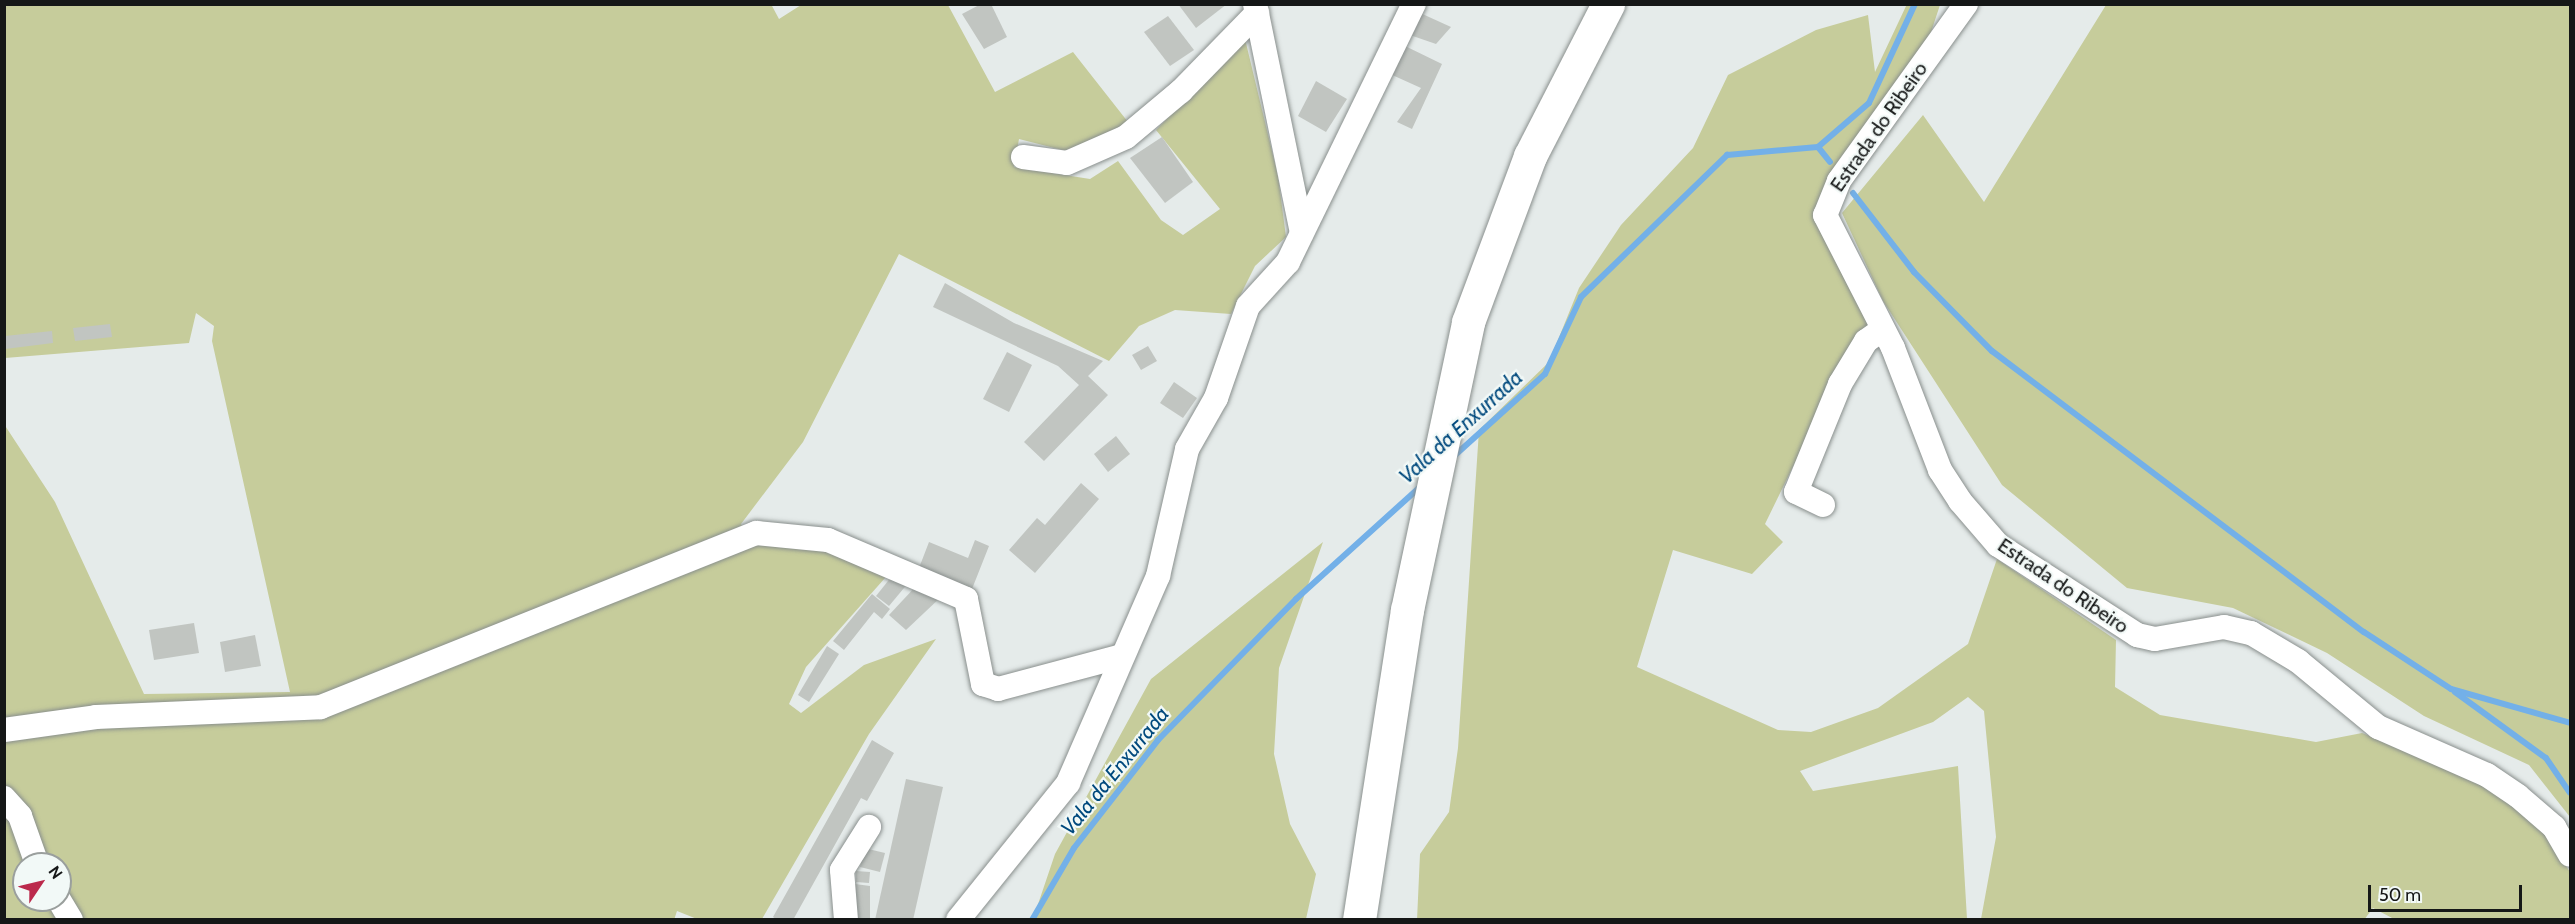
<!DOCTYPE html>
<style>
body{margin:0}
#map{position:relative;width:2575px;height:924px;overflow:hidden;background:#e5ebea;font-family:Cabin,sans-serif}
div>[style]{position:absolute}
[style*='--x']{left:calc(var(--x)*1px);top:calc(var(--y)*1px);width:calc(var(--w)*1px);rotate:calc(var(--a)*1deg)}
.green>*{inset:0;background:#c6cc9b}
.stream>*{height:6px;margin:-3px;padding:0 3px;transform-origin:3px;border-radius:3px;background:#73b0e8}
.building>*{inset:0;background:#c1c5c1}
.roads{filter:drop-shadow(0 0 2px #898f8d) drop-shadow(0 0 2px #898f8d)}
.street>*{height:24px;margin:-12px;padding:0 12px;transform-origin:12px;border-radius:12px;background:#fff}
.secondary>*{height:33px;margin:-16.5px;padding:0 16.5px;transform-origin:16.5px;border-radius:16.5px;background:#fff}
span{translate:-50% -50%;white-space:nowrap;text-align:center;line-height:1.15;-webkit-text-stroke:4.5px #f2f9f7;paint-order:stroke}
.street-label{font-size:20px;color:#151717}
.water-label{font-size:21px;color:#00497d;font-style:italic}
.frame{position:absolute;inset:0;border:6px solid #151717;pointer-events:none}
.north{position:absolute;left:12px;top:852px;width:60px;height:60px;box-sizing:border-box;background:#f2f9f7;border:2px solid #9a9f9d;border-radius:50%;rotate:55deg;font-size:16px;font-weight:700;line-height:24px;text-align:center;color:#151717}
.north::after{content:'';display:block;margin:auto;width:21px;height:27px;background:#bb2a4c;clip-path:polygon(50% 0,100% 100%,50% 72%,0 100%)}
.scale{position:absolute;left:2368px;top:885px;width:154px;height:27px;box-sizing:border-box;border:3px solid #151717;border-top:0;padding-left:8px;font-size:18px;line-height:21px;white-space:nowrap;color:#151717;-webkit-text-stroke:4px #f2f9f7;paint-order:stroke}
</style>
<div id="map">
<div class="green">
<i style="clip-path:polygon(evenodd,771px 4px,779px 19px,801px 5px,948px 5px,995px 92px,1073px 52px,1128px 122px,1074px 153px,1019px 139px,1014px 167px,1090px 179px,1118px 161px,1161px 220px,1183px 235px,1220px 209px,1156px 130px,1245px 39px,1278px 176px,1286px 237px,1255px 266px,1231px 314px,1175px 310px,1139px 326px,1109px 361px,899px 254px,803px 442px,741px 524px,749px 545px,799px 544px,893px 569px,806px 667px,789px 704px,801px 713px,864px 665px,936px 639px,869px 734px,762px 919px,697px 919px,677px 911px,674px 920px,5px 919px,4px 424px,55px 502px,144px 694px,290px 692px,212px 341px,214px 326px,196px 313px,189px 343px,5px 358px,5px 5px,771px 4px,24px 864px,60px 864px,60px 900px,24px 900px,24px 864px)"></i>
<i style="clip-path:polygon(1907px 4px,1940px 5px,1924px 53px,1820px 210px,1870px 326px,1842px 366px,1765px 524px,1783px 542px,1752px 574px,1673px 550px,1637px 667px,1778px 730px,1811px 732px,1878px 708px,1968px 644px,1997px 559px,2116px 640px,2115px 687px,2160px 715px,2316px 742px,2362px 733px,2496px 785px,2540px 826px,2570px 872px,2570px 919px,2394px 919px,2373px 908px,2364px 920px,1981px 919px,1996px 837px,1984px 711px,1968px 697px,1933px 722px,1800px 771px,1813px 791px,1958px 766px,1967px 919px,1417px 920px,1420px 854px,1449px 812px,1458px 748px,1479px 430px,1549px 362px,1579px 288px,1621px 225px,1693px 148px,1728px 75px,1816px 30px,1868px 15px,1875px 72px)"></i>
<i style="clip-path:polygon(2106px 5px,2570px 5px,2570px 817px,2529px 765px,2424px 716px,2327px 653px,2233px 608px,2127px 588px,2002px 485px,1883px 301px,1842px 213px,1923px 115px,1984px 202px)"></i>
<i style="clip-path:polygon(1323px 542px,1279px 668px,1274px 754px,1290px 824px,1316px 874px,1306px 919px,1033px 919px,1055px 854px,1151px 679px)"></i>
</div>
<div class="stream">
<i style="--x:1818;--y:147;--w:19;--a:51"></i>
<i style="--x:1853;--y:193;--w:100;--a:52.3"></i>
<i style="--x:1914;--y:272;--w:111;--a:45.4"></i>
<i style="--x:1992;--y:351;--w:466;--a:37.1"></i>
<i style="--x:2364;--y:632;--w:104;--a:33.2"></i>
<i style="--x:2451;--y:689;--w:124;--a:15.9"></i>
<i style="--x:1453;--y:457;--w:124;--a:-42.1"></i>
<i style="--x:1545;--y:374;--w:85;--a:-64.9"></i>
<i style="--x:1581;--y:297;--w:204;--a:-44.2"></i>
<i style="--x:1727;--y:155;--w:91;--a:-5"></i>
<i style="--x:1818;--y:147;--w:67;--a:-40.8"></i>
<i style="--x:1869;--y:103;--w:109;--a:-65.1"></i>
<i style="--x:2455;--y:692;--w:112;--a:36"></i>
<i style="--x:2546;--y:758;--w:42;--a:55.6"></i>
<i style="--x:1032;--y:920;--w:83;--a:-59.7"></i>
<i style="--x:1074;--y:848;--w:137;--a:-52.1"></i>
<i style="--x:1158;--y:740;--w:197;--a:-45.6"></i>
<i style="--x:1296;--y:599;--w:169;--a:-42.1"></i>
</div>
<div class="building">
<i style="clip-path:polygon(981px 4px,991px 4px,1007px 37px,984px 49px,962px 14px)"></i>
<i style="clip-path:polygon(1178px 4px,1227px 4px,1196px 28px)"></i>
<i style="clip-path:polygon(1418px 12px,1451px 27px,1436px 44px,1407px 34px)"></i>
<i style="clip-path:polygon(1168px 16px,1194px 50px,1170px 66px,1144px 32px)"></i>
<i style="clip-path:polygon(1403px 45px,1442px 64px,1412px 129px,1397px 122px,1421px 88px,1390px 74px)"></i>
<i style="clip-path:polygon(1316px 81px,1347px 99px,1326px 132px,1298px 116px)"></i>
<i style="clip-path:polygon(1162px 137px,1193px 182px,1165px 203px,1130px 158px)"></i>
<i style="clip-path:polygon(945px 283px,1014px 323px,1103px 361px,1088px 376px,1108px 395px,1044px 461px,1024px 442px,1079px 385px,1058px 366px,933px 307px)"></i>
<i style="clip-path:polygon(110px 324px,112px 337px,75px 341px,73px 328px)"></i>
<i style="clip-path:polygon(52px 331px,53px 343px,5px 349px,5px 336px)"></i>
<i style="clip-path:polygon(1148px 346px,1157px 361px,1141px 370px,1132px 355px)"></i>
<i style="clip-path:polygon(1007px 352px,1032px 365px,1009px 412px,983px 399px)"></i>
<i style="clip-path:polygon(1174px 382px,1197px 398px,1183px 418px,1160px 403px)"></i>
<i style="clip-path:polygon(1116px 436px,1130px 454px,1108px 472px,1094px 454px)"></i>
<i style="clip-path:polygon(1081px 483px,1099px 499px,1035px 573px,1009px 550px,1037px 518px,1045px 525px)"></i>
<i style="clip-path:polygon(975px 540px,989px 546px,972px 589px,919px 568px,929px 542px,968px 558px)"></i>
<i style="clip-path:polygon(896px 571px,909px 582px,889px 606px,876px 596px)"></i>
<i style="clip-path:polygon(917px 585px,942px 596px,906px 630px,889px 615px)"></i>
<i style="clip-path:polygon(872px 594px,890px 609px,882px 619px,874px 612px,844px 650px,833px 641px)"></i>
<i style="clip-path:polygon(194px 623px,199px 653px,154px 660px,149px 630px)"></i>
<i style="clip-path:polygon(255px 635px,261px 666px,225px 672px,220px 642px)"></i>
<i style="clip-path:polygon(827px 646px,839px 654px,809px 702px,798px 695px)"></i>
<i style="clip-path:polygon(872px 740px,894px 753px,867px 801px,861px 798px,793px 920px,777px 920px,773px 917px)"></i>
<i style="clip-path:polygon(906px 779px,943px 787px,913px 920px,875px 920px)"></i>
<i style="clip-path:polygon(864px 848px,885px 853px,880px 872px,860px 867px)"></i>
<i style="clip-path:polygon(856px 871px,870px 872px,869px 883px,856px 882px)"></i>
<i style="clip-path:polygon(855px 884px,870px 886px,870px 920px,851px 920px)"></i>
</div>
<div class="roads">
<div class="street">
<i style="--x:1255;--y:4;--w:233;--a:78.4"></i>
<i style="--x:1966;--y:4;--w:218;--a:125.7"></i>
<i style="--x:1839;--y:181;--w:37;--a:112"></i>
<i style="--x:1825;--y:215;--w:149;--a:62.9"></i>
<i style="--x:1893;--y:348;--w:131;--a:68.9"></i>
<i style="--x:1940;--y:470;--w:37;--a:57"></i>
<i style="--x:1960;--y:501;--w:58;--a:49.2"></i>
<i style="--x:1998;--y:545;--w:166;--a:32.9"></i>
<i style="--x:2137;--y:635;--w:18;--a:13"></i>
<i style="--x:2155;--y:639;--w:70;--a:-9.9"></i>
<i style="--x:2224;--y:627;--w:28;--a:13"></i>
<i style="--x:2251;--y:633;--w:55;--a:30.8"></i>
<i style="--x:2298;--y:661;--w:104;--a:39.5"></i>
<i style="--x:2378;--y:727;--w:119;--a:23.8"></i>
<i style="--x:2487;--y:775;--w:37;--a:34"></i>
<i style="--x:2518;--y:796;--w:48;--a:40.7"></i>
<i style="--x:2554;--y:827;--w:32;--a:60"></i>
<i style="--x:1023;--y:157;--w:44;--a:7.8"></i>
<i style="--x:1067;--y:163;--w:64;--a:-23.8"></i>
<i style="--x:1126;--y:137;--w:72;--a:-39.9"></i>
<i style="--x:1181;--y:91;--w:109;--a:-45.7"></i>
<i style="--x:1823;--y:505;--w:30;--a:-154"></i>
<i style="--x:1796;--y:492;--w:117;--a:-67.8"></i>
<i style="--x:1840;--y:384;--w:50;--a:-58.8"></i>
<i style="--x:1866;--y:341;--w:19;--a:-35"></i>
<i style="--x:4;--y:730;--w:93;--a:-8"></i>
<i style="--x:96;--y:717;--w:225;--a:-2.5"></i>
<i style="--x:321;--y:707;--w:469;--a:-21.8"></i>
<i style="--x:756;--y:533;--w:72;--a:5.6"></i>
<i style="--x:828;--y:540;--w:150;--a:23.1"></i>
<i style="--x:966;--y:599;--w:87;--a:78.7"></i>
<i style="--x:983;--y:684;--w:16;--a:18"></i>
<i style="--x:998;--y:689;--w:128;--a:-14.9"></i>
<i style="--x:4;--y:798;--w:24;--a:48"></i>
<i style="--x:20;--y:816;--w:51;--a:70.5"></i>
<i style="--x:59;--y:900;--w:23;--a:59"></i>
<i style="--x:846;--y:920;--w:50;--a:-94.6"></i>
<i style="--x:842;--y:870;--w:51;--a:-57.9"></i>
<i style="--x:958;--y:920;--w:176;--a:-51.2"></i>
<i style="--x:1068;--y:783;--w:226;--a:-66.5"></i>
<i style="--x:1158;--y:576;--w:130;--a:-77.1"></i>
<i style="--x:1187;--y:449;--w:59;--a:-60.4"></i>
<i style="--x:1216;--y:398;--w:97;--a:-70.8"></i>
<i style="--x:1248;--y:306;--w:59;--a:-47.7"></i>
<i style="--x:1288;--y:262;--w:287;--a:-64"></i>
</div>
<div class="secondary">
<i style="--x:1359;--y:920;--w:314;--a:-81.2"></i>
<i style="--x:1407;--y:610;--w:294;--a:-78"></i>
<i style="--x:1468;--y:322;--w:177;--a:-69.5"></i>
<i style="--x:1530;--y:156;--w:171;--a:-62.8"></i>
</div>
</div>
<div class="street-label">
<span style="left:1879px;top:127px;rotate:-55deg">Estrada do Ribeiro</span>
<span style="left:2063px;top:586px;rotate:34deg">Estrada do Ribeiro</span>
</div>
<div class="water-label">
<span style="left:1461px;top:427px;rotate:-42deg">Vala da Enxurrada</span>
<span style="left:1115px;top:771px;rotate:-51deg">Vala da Enxurrada</span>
</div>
<div class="frame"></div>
<div class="north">N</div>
<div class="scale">50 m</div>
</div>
